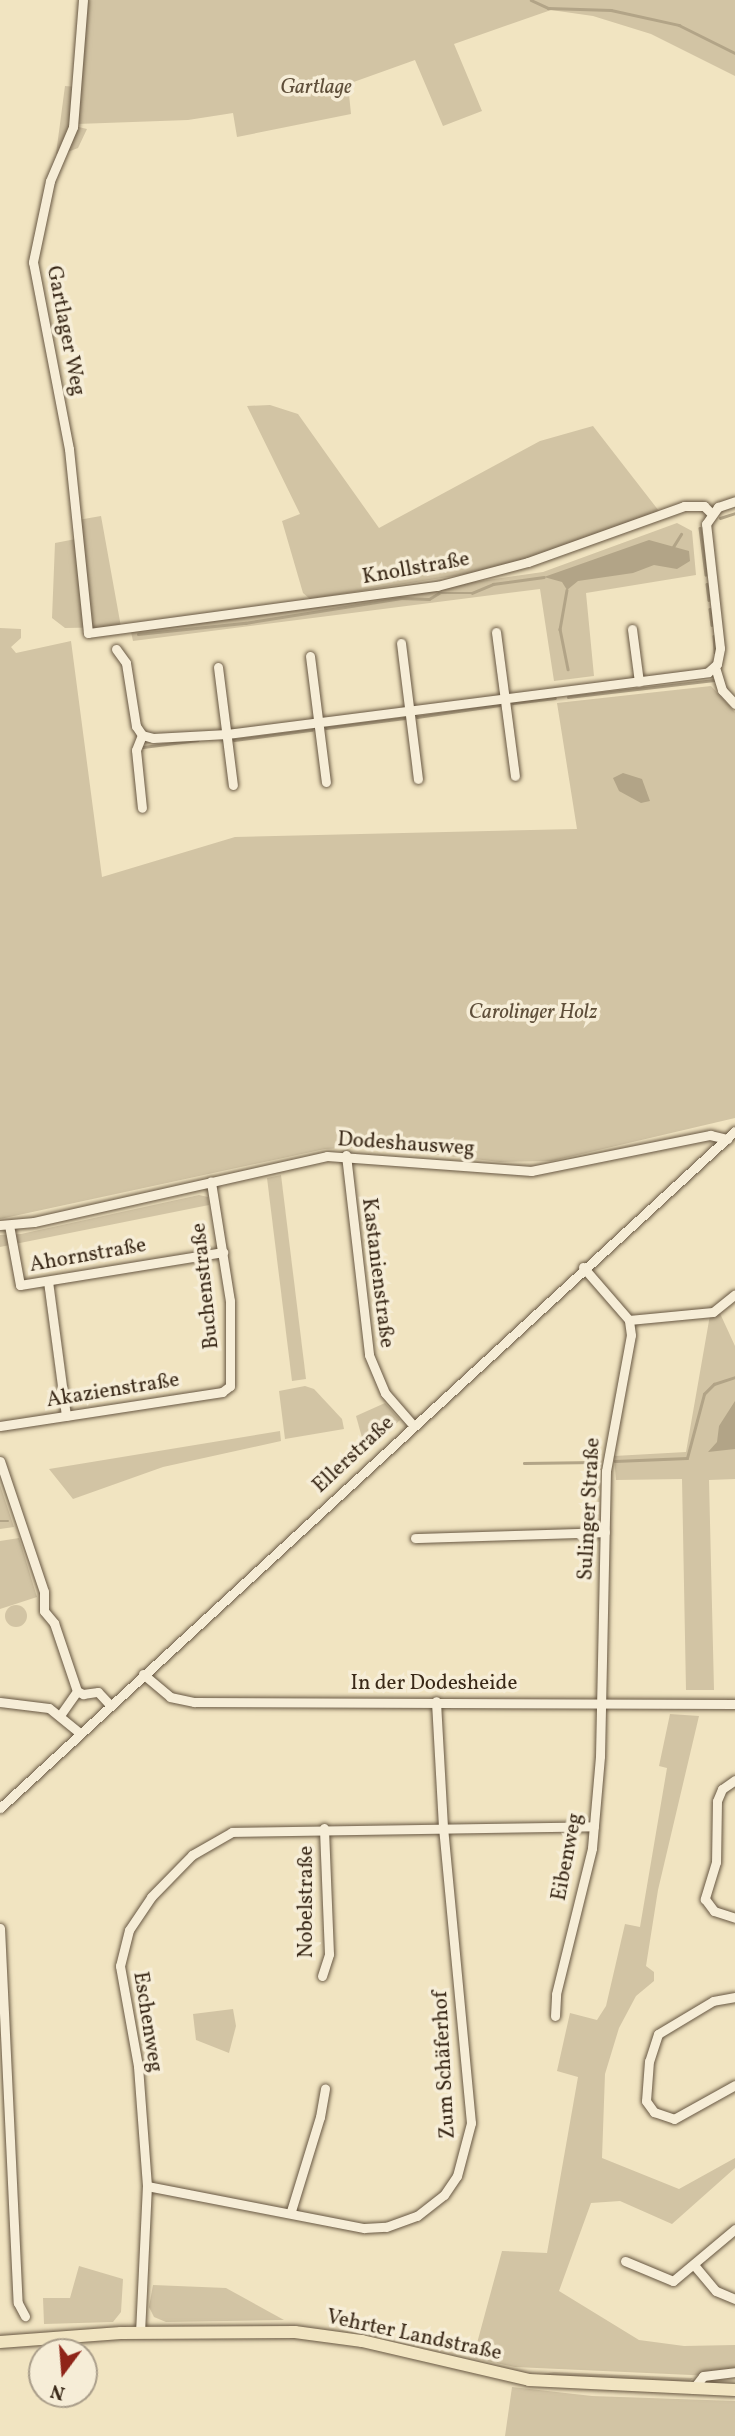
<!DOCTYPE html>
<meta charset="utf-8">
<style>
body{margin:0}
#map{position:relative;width:735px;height:2436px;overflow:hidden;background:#f1e4c1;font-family:Vollkorn,serif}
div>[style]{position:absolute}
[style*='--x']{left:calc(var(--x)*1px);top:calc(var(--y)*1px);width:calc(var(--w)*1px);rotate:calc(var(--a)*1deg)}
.green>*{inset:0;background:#d2c4a4}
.round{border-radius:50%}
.water>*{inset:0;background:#b2a487}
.stream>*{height:2.5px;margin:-1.25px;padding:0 1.25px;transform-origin:1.25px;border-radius:1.25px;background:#b2a487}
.roads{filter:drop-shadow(0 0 2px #675742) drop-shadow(0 0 2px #675742)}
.minor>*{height:9px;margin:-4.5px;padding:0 4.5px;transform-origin:4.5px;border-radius:4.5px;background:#f6edd7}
.major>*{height:12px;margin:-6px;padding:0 6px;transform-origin:6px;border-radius:6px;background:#f1e4c1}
span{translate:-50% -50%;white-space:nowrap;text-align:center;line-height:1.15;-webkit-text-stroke:7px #f6edd7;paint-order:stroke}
.park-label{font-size:21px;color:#5f4f3a;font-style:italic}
.street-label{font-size:21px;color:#392817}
.north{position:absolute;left:28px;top:2338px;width:70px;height:70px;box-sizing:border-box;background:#f6edd7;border:2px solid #aa9e8a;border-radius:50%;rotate:196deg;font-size:19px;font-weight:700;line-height:28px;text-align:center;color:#392817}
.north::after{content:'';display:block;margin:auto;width:24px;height:32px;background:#8f2418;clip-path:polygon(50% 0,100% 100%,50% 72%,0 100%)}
</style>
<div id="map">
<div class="green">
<i style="clip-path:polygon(87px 0,735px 0,735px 76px,651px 34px,593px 16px,551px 10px,454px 44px,482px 111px,443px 126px,415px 60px,348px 84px,351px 114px,237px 137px,233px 113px,188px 120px,77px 124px)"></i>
<i style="clip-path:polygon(65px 86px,77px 87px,70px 125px,87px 129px,78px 148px,60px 155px,56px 154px)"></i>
<i style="clip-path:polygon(270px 405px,298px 414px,379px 528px,540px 441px,593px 426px,659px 511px,498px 569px,310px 599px,303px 593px,282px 521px,300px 514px,247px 406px)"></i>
<i style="clip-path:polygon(101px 516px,121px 627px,65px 628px,52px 618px,55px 543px,81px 538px,78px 520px)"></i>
<i style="clip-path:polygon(677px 523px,692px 531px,696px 575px,586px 593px,594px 676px,554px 681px,540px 589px,133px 641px,131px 632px,543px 572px)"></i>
<i style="clip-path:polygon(0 628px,21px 629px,21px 638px,11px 647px,16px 653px,71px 641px,102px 877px,235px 837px,577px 829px,557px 703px,711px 686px,735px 712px,735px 1118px,552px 1161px,500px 1162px,370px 1147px,325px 1149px,0 1219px)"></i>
<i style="clip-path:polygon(281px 1175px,306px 1379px,292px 1381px,267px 1178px)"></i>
<i style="clip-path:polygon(199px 1195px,208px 1197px,209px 1205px,0 1247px,0 1235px,21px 1234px)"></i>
<i style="clip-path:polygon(718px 1309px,735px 1346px,735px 1479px,709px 1480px,714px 1690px,686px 1690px,682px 1479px,616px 1480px,614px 1456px,686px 1452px,710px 1315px)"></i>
<i style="clip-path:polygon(305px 1386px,314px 1389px,342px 1419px,344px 1429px,285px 1439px,279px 1391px)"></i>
<i style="clip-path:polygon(385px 1403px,400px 1420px,366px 1452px,356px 1416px)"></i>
<i style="clip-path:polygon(280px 1431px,281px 1441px,163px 1467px,73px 1499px,49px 1469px)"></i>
<i style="clip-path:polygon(0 1485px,14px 1527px,0 1529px)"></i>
<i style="clip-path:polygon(19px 1538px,37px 1597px,0 1609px,0 1541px)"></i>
<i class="round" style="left:5px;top:1605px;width:22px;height:22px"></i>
<i style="clip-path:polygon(670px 1714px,699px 1716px,658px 1890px,646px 1966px,654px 1972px,654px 1981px,636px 1996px,619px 2028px,605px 2074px,602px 2158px,679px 2189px,735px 2158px,735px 2168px,672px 2224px,620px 2201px,591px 2203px,559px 2291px,639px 2340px,684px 2346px,735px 2345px,735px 2377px,515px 2367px,473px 2358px,502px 2251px,547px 2253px,578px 2077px,557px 2071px,570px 2013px,597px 2020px,606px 2006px,625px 1924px,640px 1927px,667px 1768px,659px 1766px)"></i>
<i style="clip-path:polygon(233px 2009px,236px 2026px,229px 2053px,196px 2040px,193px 2014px)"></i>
<i style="clip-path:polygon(79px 2266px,123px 2279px,121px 2312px,113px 2322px,44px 2324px,43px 2298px,70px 2298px)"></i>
<i style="clip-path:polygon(153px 2285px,226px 2288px,284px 2320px,166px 2322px,154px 2317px,149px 2307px)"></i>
<i style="clip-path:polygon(554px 2372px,693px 2378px,686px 2384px,537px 2375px)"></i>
<i style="clip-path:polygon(512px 2387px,592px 2396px,735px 2401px,735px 2436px,505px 2436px)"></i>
</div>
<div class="water">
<i style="clip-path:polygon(649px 540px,689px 551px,690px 561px,677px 569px,654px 565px,633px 573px,578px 581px,567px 590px,562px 582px,544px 577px)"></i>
<i style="clip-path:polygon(623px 773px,642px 779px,650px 801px,641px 803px,619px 791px,613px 778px)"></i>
<i style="clip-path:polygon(735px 1401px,735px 1449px,708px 1452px,717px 1442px,719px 1426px)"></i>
</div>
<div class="stream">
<i style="--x:531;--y:0;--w:19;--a:25"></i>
<i style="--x:548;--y:8;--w:63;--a:1.8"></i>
<i style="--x:611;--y:10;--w:70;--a:12.4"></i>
<i style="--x:679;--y:25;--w:63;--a:26.6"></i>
<i style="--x:720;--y:518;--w:16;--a:-18"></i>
<i style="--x:700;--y:528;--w:47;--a:82.7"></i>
<i style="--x:673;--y:547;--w:15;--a:-58"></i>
<i style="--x:707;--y:584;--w:16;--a:83"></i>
<i style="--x:567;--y:590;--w:40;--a:100"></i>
<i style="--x:560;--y:629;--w:41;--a:78.7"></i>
<i style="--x:710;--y:609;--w:16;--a:83"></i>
<i style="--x:138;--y:634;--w:108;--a:-5.9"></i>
<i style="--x:245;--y:623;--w:158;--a:-9.1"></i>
<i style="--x:401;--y:598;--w:28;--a:2"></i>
<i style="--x:429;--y:599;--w:12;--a:-31"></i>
<i style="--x:439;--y:593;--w:33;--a:0"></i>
<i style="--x:472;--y:593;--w:23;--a:-23"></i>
<i style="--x:493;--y:584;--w:51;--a:-7.8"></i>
<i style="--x:714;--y:636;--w:16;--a:86"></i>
<i style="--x:568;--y:697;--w:149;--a:-6.6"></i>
<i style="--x:513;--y:703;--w:42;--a:-6.8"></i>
<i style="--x:417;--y:717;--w:83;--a:-8.3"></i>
<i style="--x:326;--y:728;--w:79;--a:-7.3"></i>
<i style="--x:234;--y:740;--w:78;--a:-7.4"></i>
<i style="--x:143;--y:747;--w:55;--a:-7.3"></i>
<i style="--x:615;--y:1461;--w:72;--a:-2.4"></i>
<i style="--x:687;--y:1458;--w:66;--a:-75.1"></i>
<i style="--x:704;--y:1394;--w:14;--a:-45"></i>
<i style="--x:714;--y:1384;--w:22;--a:-18"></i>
<i style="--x:524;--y:1463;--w:72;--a:-0.8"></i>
<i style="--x:0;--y:1521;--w:8;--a:0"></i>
</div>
<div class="roads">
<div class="minor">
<i style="--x:83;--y:0;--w:127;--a:94.5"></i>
<i style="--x:73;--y:127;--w:59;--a:113.1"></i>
<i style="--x:50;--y:181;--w:83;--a:101.9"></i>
<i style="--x:33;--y:262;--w:190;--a:79.1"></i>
<i style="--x:69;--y:449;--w:185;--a:84.1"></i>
<i style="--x:88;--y:633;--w:352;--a:-7.7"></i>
<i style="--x:437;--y:586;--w:94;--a:-14.8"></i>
<i style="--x:528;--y:562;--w:166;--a:-19.7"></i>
<i style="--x:684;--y:506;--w:20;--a:0"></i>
<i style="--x:704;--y:506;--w:10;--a:45"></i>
<i style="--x:632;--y:629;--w:53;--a:82.5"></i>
<i style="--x:496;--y:632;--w:145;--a:82.5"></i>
<i style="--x:401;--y:643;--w:137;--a:82.9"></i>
<i style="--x:116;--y:649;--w:17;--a:54"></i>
<i style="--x:126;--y:663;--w:64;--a:81"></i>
<i style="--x:136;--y:726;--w:11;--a:56"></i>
<i style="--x:142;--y:735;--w:11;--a:15"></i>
<i style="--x:153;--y:738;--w:74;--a:-3.1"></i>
<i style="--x:227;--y:734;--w:485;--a:-7.3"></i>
<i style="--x:708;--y:672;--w:12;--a:-42"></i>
<i style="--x:717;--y:664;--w:16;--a:-79"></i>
<i style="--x:720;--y:648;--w:125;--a:-96.4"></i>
<i style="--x:706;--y:524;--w:21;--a:-55"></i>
<i style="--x:718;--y:507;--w:18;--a:-19"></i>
<i style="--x:310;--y:656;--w:127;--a:82.8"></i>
<i style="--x:218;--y:667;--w:119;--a:82.8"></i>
<i style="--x:715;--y:667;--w:24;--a:73"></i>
<i style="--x:722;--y:690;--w:19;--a:47"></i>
<i style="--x:142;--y:735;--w:16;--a:112"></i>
<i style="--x:136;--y:750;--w:58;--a:84.1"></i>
<i style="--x:346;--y:1155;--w:201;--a:83.4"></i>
<i style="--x:369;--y:1355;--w:41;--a:67.2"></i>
<i style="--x:385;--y:1393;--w:41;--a:48.9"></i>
<i style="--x:0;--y:1225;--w:34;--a:-5"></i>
<i style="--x:34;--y:1222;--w:300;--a:-12.7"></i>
<i style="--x:327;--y:1156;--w:205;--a:4.2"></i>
<i style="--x:531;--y:1171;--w:183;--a:-11.4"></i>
<i style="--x:710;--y:1135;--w:18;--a:13"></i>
<i style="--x:9;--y:1225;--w:61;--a:79.6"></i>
<i style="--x:20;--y:1285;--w:206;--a:-9.2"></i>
<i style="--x:583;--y:1267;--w:70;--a:49"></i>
<i style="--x:48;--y:1281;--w:136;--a:82.4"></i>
<i style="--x:629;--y:1320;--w:84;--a:-5.4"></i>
<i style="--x:713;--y:1312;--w:28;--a:-39"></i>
<i style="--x:0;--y:1426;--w:225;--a:-8.7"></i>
<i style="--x:222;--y:1392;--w:10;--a:-37"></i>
<i style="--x:230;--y:1386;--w:85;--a:-90"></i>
<i style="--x:230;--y:1301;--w:121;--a:-99.1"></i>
<i style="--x:0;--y:1461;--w:138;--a:71.4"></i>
<i style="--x:44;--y:1592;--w:19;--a:90"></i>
<i style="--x:44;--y:1611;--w:16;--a:50"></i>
<i style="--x:54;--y:1623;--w:72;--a:71.3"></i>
<i style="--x:415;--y:1538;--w:190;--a:-1.8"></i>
<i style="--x:143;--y:1674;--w:35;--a:40"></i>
<i style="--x:170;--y:1697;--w:25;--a:12"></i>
<i style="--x:194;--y:1702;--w:541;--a:0.21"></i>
<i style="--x:77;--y:1691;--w:7;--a:27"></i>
<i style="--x:83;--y:1694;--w:15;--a:-8"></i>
<i style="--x:98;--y:1692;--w:18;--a:47"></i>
<i style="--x:0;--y:1702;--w:49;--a:7"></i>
<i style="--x:49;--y:1708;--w:40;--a:39"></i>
<i style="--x:61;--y:1714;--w:28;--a:-55"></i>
<i style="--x:735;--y:1780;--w:16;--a:145"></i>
<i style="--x:722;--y:1789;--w:13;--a:113"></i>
<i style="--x:717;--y:1801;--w:61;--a:90.9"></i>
<i style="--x:716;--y:1862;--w:39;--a:107"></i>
<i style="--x:705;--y:1899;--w:15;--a:53"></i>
<i style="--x:714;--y:1911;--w:22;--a:18"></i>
<i style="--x:0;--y:1808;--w:999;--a:-42.65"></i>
<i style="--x:0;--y:1928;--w:375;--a:87.3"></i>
<i style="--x:18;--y:2303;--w:15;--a:62"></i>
<i style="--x:322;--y:1976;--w:23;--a:-72"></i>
<i style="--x:329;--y:1954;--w:126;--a:-92.3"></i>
<i style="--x:735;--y:1997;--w:22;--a:170"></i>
<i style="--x:713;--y:2001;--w:64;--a:149"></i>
<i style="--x:658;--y:2034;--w:28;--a:108"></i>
<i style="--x:649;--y:2061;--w:40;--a:94.3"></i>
<i style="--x:646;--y:2101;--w:14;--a:54"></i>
<i style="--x:654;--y:2112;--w:21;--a:19"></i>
<i style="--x:674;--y:2119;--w:70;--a:-29.1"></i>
<i style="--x:555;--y:2016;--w:22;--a:-87"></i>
<i style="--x:556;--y:1994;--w:150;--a:-76.1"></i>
<i style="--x:592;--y:1848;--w:92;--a:-85"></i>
<i style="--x:600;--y:1756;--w:285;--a:-88.8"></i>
<i style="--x:606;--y:1471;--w:138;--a:-79.6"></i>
<i style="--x:631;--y:1335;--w:15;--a:-98"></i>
<i style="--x:147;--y:2186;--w:221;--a:11"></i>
<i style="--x:364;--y:2228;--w:22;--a:-3"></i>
<i style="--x:386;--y:2227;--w:33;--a:-20"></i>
<i style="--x:417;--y:2216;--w:34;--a:-38"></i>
<i style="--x:444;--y:2195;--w:23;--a:-56"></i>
<i style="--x:457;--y:2176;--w:55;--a:-75.2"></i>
<i style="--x:471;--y:2123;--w:297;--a:-95.4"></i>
<i style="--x:443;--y:1827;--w:126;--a:-93.2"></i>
<i style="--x:291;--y:2211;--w:98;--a:-72.9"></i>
<i style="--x:320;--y:2117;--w:29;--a:-80"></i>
<i style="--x:625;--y:2261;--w:52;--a:22.6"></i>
<i style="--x:673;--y:2281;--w:81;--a:-40"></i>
<i style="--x:694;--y:2265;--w:34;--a:50"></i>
<i style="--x:716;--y:2291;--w:21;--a:23"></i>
<i style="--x:140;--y:2333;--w:147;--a:-87.3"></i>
<i style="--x:147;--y:2186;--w:120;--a:-94.3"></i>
<i style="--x:138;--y:2066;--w:102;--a:-100.2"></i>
<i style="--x:120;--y:1966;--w:37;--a:-76"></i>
<i style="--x:129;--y:1930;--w:40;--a:-56"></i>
<i style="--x:151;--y:1897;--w:59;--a:-45.7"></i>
<i style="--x:192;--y:1855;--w:46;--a:-29.9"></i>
<i style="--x:232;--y:1832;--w:362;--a:-0.9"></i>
<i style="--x:693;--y:2389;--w:16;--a:-52"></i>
<i style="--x:703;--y:2376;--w:32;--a:-7"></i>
</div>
<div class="major">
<i style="--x:0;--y:2342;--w:121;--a:-4.3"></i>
<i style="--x:121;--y:2333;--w:174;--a:-0.3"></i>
<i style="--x:295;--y:2332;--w:68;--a:7.7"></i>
<i style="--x:362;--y:2341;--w:171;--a:13.1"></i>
<i style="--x:529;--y:2380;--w:206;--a:2.8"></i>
</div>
</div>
<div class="park-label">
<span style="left:316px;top:88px">Gartlage</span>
<span style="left:533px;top:1013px">Carolinger Holz</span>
</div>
<div class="street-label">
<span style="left:65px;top:331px;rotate:79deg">Gartlager Weg</span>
<span style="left:416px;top:569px;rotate:-10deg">Knollstraße</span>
<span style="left:406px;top:1145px;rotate:4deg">Dodeshausweg</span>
<span style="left:88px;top:1256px;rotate:-10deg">Ahornstraße</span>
<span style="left:377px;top:1273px;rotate:83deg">Kastanienstraße</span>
<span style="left:206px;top:1286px;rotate:-96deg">Buchenstraße</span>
<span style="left:113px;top:1391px;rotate:-9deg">Akazienstraße</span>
<span style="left:354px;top:1455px;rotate:-43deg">Ellerstraße</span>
<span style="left:590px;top:1509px;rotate:-87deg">Sulinger Straße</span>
<span style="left:434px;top:1684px">In der Dodesheide</span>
<span style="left:568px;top:1857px;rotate:-79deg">Eibenweg</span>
<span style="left:307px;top:1902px;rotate:-90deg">Nobelstraße</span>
<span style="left:147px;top:2022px;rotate:81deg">Eschenweg</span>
<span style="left:445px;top:2065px;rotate:-93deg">Zum Schäferhof</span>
<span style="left:414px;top:2336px;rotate:12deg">Vehrter Landstraße</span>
</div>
<div class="north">N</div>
</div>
